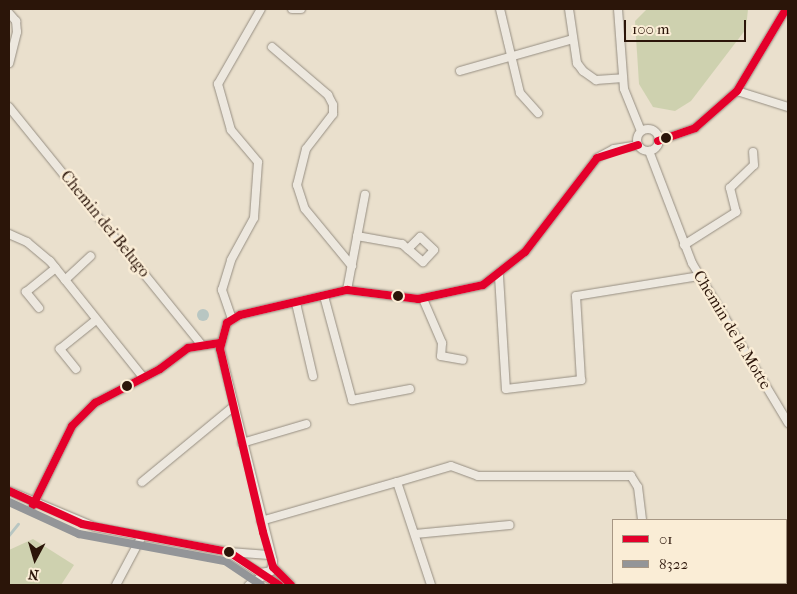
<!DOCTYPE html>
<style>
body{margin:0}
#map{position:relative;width:797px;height:594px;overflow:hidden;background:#eae0cd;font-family:"IM FELL French Canon",serif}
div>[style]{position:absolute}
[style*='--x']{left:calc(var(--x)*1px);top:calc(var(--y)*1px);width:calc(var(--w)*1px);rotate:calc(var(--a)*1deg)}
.green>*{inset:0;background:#ced1af}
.water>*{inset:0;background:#b8c6c2}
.round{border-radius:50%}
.stream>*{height:2.5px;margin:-1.25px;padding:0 1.25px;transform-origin:1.25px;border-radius:1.25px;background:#b8c6c2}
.roads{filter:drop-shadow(0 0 1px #968e82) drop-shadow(0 0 1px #968e82)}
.minor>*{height:8px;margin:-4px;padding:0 4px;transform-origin:4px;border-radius:4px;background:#ede8df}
.minor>.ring{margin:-4px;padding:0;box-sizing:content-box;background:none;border:8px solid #ede8df;border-radius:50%}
.bus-1>*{height:8px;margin:-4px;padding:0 4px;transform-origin:4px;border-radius:4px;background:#e4002b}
.bus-2>*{height:8px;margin:-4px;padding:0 4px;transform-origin:4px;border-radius:4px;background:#939598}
.dots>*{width:14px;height:14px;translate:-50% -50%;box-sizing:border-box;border:2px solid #faedd6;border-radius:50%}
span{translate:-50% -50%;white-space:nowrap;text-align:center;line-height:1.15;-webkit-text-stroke:5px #faedd6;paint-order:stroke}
.street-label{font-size:16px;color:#2b1509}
.frame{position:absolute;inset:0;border:10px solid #2b1509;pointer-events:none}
.legend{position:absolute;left:612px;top:519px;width:175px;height:65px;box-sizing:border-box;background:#faedd6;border:1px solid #a79784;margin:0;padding:6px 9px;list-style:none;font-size:15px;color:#2b1509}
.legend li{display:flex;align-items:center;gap:10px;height:25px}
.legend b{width:25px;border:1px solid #a79784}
.north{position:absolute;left:10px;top:534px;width:50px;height:50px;-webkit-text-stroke:4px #faedd6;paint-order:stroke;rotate:186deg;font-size:14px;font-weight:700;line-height:20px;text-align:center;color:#2b1509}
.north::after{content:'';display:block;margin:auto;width:18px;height:22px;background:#2b1509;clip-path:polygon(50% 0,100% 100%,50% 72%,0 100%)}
.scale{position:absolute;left:624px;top:20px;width:122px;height:22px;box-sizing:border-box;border:2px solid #2b1509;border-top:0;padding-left:6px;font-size:15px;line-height:18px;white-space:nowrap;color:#2b1509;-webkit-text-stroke:4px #faedd6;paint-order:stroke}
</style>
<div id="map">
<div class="green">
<i style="clip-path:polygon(647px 9px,748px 9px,746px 29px,691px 101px,675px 111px,653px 107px,639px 84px,635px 21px)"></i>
<i style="clip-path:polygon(33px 539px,74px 565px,61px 585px,9px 585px,9px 550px)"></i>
</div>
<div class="water">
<i class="round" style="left:197px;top:309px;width:12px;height:12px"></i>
</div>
<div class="stream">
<i style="--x:9;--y:535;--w:14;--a:-51"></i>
</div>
<div class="roads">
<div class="minor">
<i style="--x:292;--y:9;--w:9;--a:0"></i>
<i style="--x:500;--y:9;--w:86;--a:76.6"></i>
<i style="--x:520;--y:93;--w:27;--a:48"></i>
<i style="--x:569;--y:9;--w:55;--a:81.6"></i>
<i style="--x:577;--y:63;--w:10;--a:53"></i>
<i style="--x:583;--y:71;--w:16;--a:35"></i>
<i style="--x:596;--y:80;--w:27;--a:-4"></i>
<i style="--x:618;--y:9;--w:80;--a:85.7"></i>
<i style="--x:624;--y:89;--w:45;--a:68"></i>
<i style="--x:9;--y:13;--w:11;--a:49"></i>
<i style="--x:16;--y:21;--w:11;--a:85"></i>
<i style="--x:17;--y:32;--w:32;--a:104"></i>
<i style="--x:272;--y:47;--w:74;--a:40.6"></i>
<i style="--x:328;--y:95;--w:11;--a:63"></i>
<i style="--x:333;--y:105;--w:9;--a:90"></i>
<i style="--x:333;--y:114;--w:44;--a:127.6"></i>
<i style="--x:306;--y:149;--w:37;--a:104"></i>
<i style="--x:297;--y:185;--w:25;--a:72"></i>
<i style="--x:305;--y:209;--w:74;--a:50.5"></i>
<i style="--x:460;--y:71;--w:117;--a:-15.8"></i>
<i style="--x:737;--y:91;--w:53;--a:17.4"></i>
<i style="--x:9;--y:107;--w:304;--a:51"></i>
<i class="ring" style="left:637px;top:129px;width:14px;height:14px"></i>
<i style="--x:658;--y:141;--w:39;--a:-19"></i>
<i style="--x:695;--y:128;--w:56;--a:-41.4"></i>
<i style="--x:737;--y:91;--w:96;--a:-59.1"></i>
<i style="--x:649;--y:151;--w:120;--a:69"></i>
<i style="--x:692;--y:263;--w:187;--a:59"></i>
<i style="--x:9;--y:234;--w:20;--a:24"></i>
<i style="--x:27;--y:242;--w:30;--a:40"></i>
<i style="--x:50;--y:261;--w:147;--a:51.3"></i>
<i style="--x:357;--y:236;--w:46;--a:10.1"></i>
<i style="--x:402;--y:244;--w:8;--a:40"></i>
<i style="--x:408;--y:249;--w:20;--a:41"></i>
<i style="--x:423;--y:262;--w:16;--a:-47"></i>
<i style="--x:434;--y:250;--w:19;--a:-137"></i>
<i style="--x:420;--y:237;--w:17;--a:135"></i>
<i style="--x:684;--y:245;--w:62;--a:-32.4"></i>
<i style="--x:736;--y:212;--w:25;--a:-104"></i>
<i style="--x:730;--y:188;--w:33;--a:-44"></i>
<i style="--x:754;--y:165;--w:13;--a:-94"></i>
<i style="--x:499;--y:276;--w:113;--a:86.5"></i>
<i style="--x:506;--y:389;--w:76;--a:-6.8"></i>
<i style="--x:581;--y:380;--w:84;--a:-93.4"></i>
<i style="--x:576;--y:296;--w:125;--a:-9.2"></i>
<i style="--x:65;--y:280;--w:35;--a:-43"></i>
<i style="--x:347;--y:290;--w:97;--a:-79.3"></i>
<i style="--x:324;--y:296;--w:108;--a:74.9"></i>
<i style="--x:352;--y:400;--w:59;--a:-10.7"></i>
<i style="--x:423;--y:299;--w:48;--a:66.6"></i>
<i style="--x:442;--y:343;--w:13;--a:94"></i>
<i style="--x:441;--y:356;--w:22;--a:10"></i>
<i style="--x:296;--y:303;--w:75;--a:76.9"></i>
<i style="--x:39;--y:308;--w:21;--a:-129"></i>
<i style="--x:26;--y:292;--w:38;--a:-39"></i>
<i style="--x:232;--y:319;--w:31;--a:-109"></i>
<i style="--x:222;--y:290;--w:31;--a:-73"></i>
<i style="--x:231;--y:260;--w:48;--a:-61.3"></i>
<i style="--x:254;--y:218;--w:56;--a:-85.9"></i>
<i style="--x:258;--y:162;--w:42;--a:-130.2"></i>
<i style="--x:231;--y:130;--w:48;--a:-105.8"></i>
<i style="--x:218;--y:84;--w:86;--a:-60.2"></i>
<i style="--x:76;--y:369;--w:26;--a:-129"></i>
<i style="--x:60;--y:349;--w:46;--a:-38.9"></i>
<i style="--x:242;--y:443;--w:67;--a:-16.5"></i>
<i style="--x:142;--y:482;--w:118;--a:-39.5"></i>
<i style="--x:397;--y:482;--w:56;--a:-16.5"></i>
<i style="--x:451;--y:466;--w:29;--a:20"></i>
<i style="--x:478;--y:476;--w:153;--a:0"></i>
<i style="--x:631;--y:476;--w:13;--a:58"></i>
<i style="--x:638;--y:487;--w:33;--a:83"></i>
<i style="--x:9;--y:491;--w:93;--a:22.7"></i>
<i style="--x:95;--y:527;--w:136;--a:10.6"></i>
<i style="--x:229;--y:552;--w:40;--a:4.3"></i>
<i style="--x:33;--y:505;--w:88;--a:-63.7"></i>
<i style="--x:72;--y:426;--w:33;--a:-45"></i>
<i style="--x:95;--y:403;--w:73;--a:-27.6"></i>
<i style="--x:160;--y:369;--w:35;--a:-37"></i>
<i style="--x:188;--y:348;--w:32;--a:-9"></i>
<i style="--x:261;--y:521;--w:141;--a:-16"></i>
<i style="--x:397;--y:482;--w:108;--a:71.7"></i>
<i style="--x:415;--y:534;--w:95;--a:-5.4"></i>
<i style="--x:232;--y:555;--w:56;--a:32.6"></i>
<i style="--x:786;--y:564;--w:2;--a:27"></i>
<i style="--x:273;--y:567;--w:25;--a:45"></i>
<i style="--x:260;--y:573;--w:11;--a:-10"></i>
<i style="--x:271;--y:571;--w:10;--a:-79"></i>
<i style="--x:273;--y:561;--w:219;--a:-104"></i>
<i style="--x:220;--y:349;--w:27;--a:-75"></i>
<i style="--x:227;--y:323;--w:15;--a:-32"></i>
<i style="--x:240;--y:315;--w:110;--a:-13.2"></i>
<i style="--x:347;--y:290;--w:72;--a:7.2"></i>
<i style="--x:418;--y:299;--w:66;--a:-12.2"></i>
<i style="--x:483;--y:285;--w:53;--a:-38.2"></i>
<i style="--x:525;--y:252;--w:118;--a:-52.5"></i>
<i style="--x:597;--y:158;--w:19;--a:-28"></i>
<i style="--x:614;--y:149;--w:24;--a:-9"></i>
<i style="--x:116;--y:585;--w:55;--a:-62"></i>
<i style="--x:249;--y:585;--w:22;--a:-32"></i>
</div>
</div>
<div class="bus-1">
<i style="--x:658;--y:141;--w:39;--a:-19"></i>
<i style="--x:695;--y:128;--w:56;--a:-41.4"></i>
<i style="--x:737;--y:91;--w:96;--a:-59.1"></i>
<i style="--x:9;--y:491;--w:80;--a:24.3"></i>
<i style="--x:82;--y:524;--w:150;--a:10.8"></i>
<i style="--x:229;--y:552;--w:60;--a:33.4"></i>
<i style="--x:33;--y:505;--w:88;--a:-63.7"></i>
<i style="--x:72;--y:426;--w:33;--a:-45"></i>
<i style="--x:95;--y:403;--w:73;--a:-27.6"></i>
<i style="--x:160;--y:369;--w:35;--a:-37"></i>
<i style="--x:188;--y:348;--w:32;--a:-9"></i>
<i style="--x:291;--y:585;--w:25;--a:-135"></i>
<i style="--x:273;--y:567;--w:36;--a:-106"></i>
<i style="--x:263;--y:532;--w:188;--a:-103.2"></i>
<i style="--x:220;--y:349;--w:27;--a:-75"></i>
<i style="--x:227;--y:323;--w:15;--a:-32"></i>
<i style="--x:240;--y:315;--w:110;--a:-13.2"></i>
<i style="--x:347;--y:290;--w:72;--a:7.2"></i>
<i style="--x:418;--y:299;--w:66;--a:-12.2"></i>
<i style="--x:483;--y:285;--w:53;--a:-38.2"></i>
<i style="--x:525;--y:252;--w:118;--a:-52.5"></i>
<i style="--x:597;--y:158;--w:43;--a:-17.6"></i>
</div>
<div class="bus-2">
<i style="--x:9;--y:502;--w:77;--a:24.6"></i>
<i style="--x:79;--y:534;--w:148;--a:10.5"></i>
<i style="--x:225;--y:561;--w:43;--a:33.7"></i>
</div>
<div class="dots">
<i style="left:666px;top:138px;background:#2b1509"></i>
<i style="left:398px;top:296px;background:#2b1509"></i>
<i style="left:127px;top:386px;background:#2b1509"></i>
<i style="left:229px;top:552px;background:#2b1509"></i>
</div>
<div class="street-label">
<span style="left:105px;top:224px;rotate:51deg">Chemin dei Belugo</span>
<span style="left:732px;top:330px;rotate:59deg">Chemin de la Motte</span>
</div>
<div class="frame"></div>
<ul class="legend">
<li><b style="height:6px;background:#e4002b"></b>01</li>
<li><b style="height:6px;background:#939598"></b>8322</li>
</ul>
<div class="north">N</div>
<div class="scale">100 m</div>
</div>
